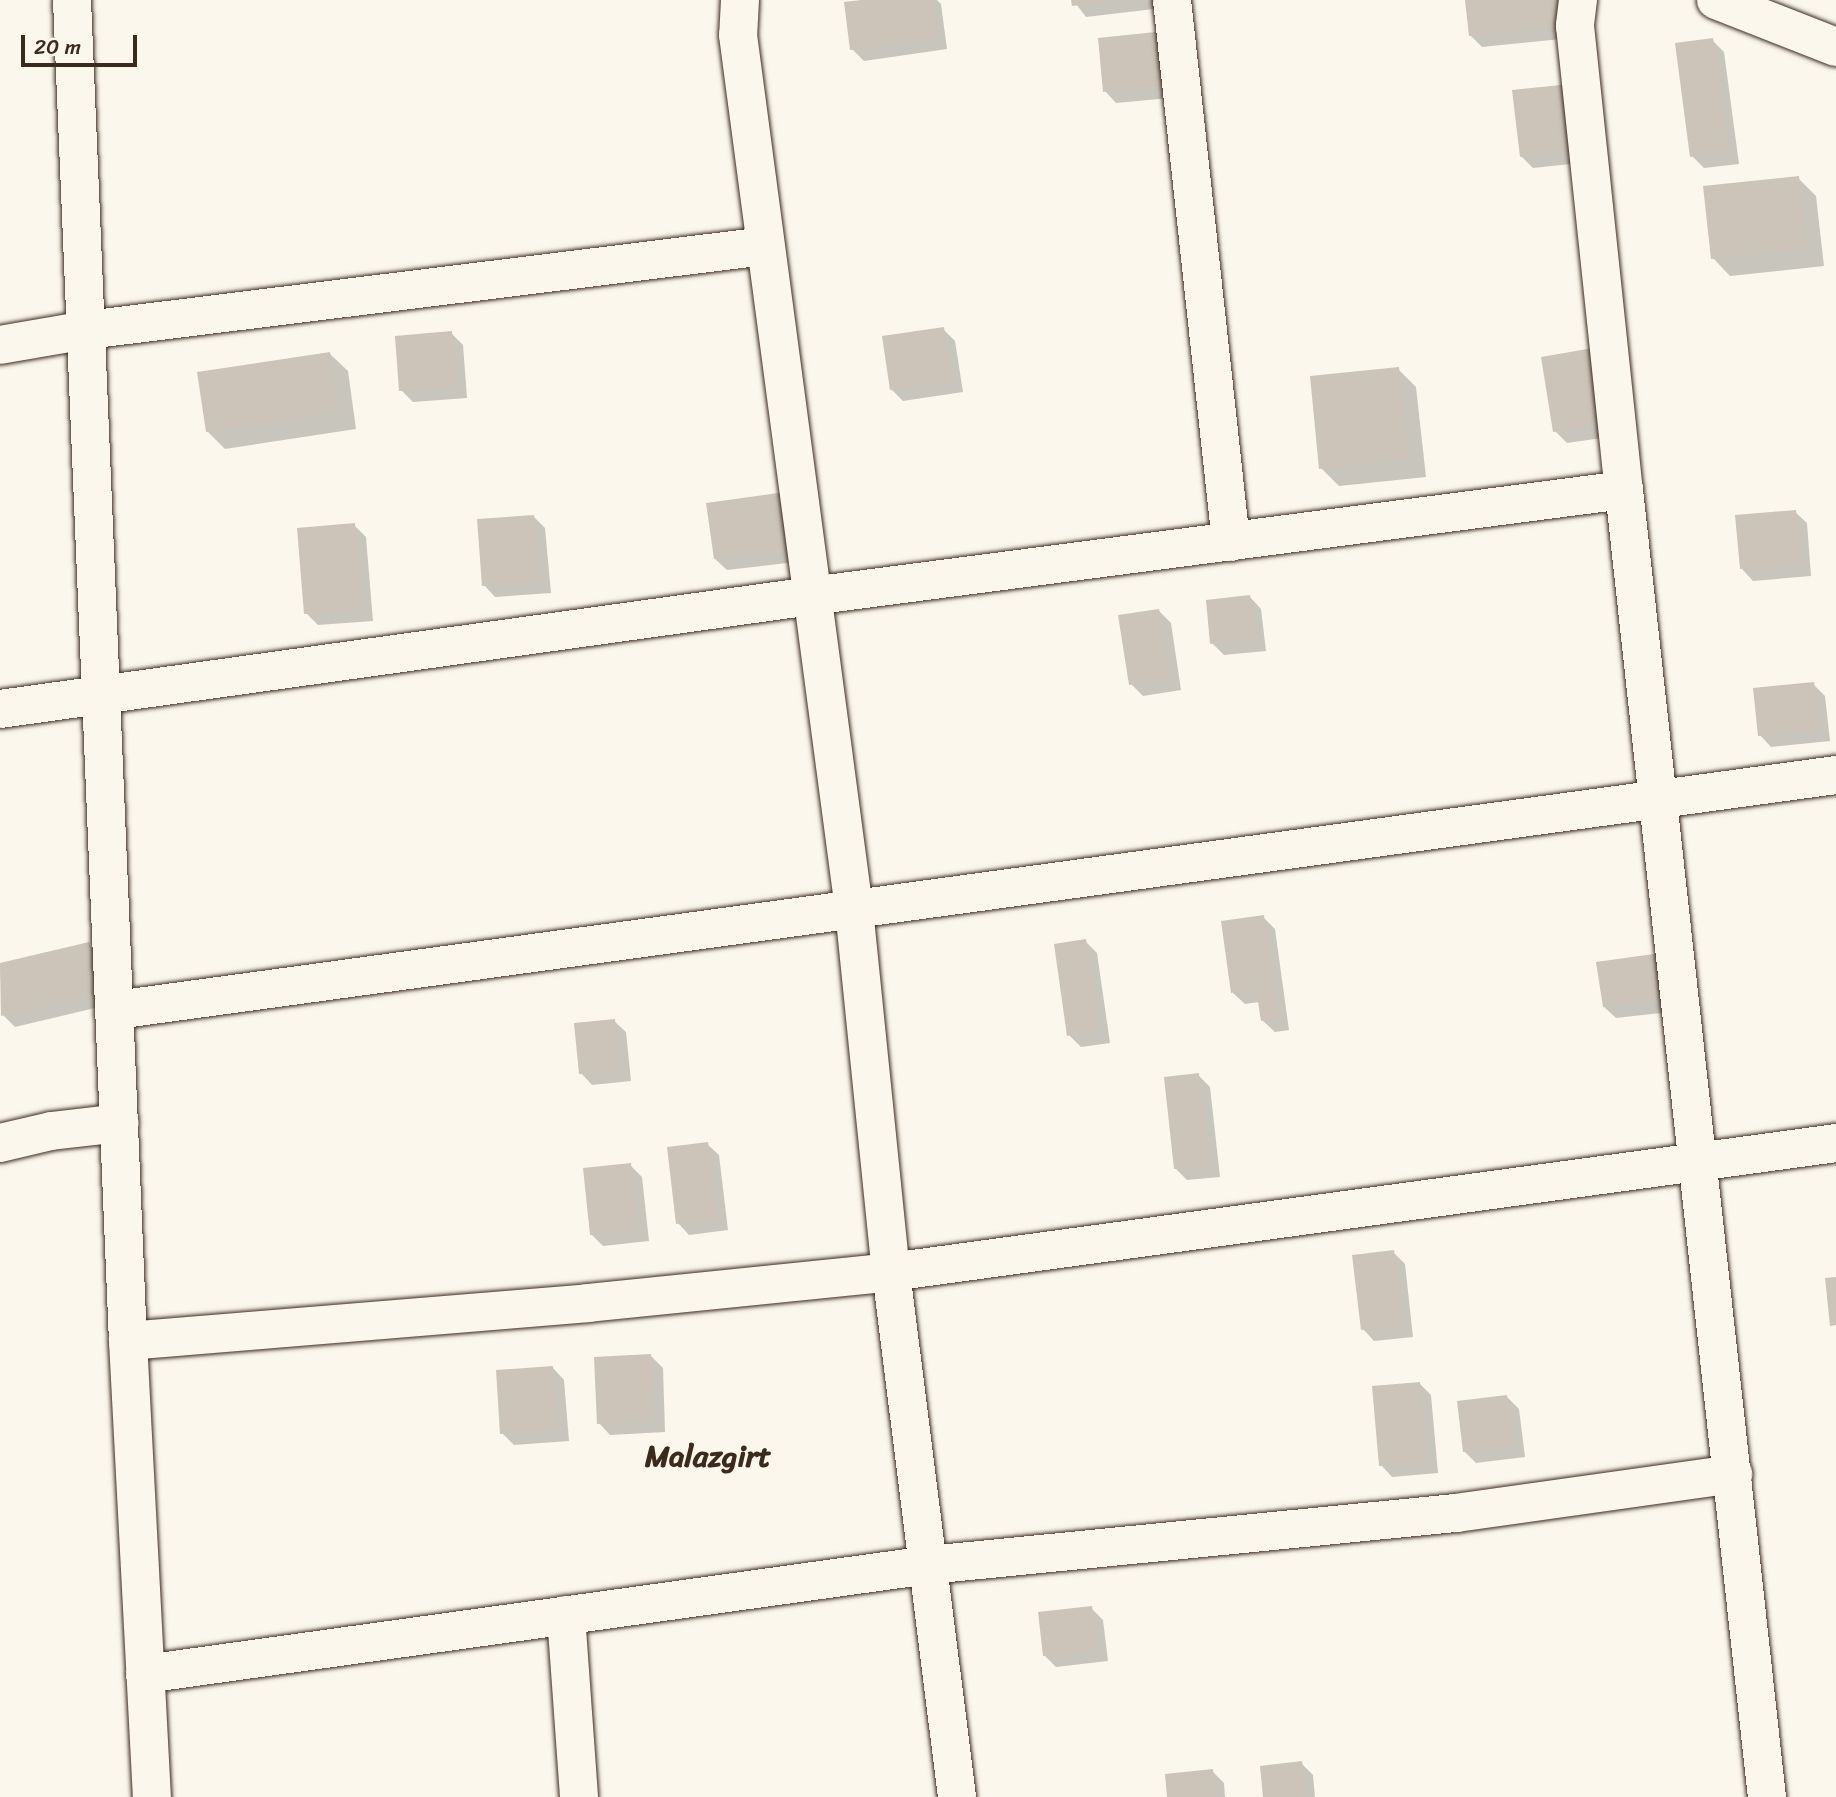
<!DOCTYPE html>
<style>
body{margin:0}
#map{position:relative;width:1836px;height:1797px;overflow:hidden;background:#fbf7ec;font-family:Sriracha,sans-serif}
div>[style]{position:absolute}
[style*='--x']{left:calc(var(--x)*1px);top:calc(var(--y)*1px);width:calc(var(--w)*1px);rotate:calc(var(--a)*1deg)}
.shadow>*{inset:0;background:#0003}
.building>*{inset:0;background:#ccc4b9}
.roads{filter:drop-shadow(0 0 2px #3b2a1e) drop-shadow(0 0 2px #3b2a1e)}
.minor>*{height:38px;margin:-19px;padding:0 19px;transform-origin:19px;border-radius:19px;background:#fbf7ec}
span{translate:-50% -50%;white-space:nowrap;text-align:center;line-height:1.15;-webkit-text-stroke:7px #fbf7ec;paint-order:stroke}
.district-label{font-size:30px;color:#3b2a1e;font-weight:700}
.scale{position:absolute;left:21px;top:35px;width:116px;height:32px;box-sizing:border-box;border:4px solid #3b2a1e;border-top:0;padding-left:9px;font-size:21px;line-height:24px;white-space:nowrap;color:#3b2a1e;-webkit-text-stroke:5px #fbf7ec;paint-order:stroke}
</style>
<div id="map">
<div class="shadow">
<i style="clip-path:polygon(874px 0,937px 0,941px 4px,947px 49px,864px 61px,852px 49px)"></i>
<i style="clip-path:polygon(1073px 0,1170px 0,1171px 7px,1086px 17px)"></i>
<i style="clip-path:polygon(1467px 0,1568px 0,1572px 38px,1482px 47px,1470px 35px)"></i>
<i style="clip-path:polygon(1100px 39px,1181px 97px,1116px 103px,1105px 91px)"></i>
<i style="clip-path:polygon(1712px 40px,1724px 52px,1739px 164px,1704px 168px,1692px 156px)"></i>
<i style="clip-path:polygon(1514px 92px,1589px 162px,1533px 168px,1522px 157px)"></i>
<i style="clip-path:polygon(1798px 178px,1816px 196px,1824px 266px,1730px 276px,1713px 258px)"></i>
<i style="clip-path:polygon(943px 329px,955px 341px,963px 392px,903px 401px,891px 389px)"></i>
<i style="clip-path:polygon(451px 333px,463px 345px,467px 398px,413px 402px,401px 390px)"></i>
<i style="clip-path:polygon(330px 354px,348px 371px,356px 429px,225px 449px,207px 431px)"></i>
<i style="clip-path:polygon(1543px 359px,1616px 436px,1567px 443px,1555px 431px)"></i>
<i style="clip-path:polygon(1398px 369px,1416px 387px,1426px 477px,1339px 486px,1321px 468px)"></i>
<i style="clip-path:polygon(804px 505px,812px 560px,727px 570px,715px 559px)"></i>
<i style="clip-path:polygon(1795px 512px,1807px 523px,1811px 576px,1753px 581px,1742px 569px)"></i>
<i style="clip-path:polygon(534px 517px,545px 528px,551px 593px,495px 597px,484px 585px)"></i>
<i style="clip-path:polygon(354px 525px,366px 537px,373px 621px,318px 625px,306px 613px)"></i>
<i style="clip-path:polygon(1250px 597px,1261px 609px,1266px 651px,1224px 655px,1212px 643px)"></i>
<i style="clip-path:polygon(1159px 611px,1171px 623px,1181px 690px,1143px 696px,1131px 684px)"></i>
<i style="clip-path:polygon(1813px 684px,1825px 696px,1830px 741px,1771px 747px,1760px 735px)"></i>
<i style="clip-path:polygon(1263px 917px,1275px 929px,1289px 1030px,1275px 1032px,1263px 1021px,1260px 1002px,1245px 1004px,1233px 993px)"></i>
<i style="clip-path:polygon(1085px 941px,1097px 953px,1110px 1043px,1081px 1047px,1069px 1035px)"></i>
<i style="clip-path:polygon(88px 944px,100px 956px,112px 1004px,15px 1027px,3px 1015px,0 965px)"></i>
<i style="clip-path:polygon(1661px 955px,1679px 1011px,1616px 1018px,1604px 1007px)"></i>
<i style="clip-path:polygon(614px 1021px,626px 1032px,631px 1081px,592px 1085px,581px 1073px)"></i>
<i style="clip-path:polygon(1198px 1075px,1210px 1087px,1220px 1177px,1187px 1180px,1175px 1168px)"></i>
<i style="clip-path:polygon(707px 1144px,719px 1155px,728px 1230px,689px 1235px,678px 1223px)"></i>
<i style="clip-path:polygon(630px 1165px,642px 1177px,649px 1241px,603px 1246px,591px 1234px)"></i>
<i style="clip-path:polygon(1393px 1252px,1405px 1264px,1413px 1337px,1374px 1341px,1363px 1329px)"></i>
<i style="clip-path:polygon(651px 1356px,663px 1368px,665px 1432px,610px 1435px,599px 1423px)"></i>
<i style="clip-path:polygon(553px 1368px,564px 1380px,569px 1441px,514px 1445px,502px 1433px)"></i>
<i style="clip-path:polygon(1419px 1383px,1431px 1395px,1438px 1473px,1392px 1477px,1381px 1465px)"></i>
<i style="clip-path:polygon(1507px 1397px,1519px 1409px,1525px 1457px,1476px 1463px,1464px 1451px)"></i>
<i style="clip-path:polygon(1091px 1608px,1103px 1620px,1108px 1661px,1056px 1667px,1044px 1655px)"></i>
<i style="clip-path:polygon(1301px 1763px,1313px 1775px,1315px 1797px,1265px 1797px)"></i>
<i style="clip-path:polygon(1212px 1771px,1224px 1783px,1225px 1797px,1169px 1797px)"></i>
</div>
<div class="building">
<i style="clip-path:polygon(861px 0,931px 0,936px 38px,850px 50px,844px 2px)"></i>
<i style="clip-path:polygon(1071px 0,1106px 0,1106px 2px,1072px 6px)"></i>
<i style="clip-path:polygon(1465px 0,1558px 0,1561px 27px,1469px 36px)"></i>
<i style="clip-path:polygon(1165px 31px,1170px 86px,1103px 92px,1098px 38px)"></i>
<i style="clip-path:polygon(1713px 38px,1729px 152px,1690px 157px,1675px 43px)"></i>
<i style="clip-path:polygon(1570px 84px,1578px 151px,1520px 157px,1512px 90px)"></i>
<i style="clip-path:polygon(1799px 176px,1807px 249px,1711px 259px,1703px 186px)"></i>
<i style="clip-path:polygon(944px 327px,952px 381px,890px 390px,882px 336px)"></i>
<i style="clip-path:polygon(452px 331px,456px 387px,399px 391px,395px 336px)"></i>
<i style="clip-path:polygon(1593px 348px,1605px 424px,1553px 432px,1541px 357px)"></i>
<i style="clip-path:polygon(330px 352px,339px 412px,206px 432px,197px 372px)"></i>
<i style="clip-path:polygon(1399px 367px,1409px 459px,1319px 469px,1310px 376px)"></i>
<i style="clip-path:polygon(793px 491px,801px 548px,714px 559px,706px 503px)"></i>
<i style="clip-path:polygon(1796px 510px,1800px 564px,1740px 569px,1735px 515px)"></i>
<i style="clip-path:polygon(534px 515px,540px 582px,482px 586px,477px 519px)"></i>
<i style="clip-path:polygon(355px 523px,362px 609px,304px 614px,297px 528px)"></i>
<i style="clip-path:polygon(1250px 595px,1255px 639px,1210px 644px,1206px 600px)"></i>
<i style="clip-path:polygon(1159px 609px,1170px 679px,1129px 685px,1118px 615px)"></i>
<i style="clip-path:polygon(1814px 682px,1819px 730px,1758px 736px,1753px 688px)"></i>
<i style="clip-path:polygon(1264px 915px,1279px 1019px,1261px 1021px,1256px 989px,1231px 993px,1221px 921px)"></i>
<i style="clip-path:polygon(1086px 939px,1099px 1031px,1067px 1036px,1054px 944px)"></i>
<i style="clip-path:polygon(89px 942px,101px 992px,1px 1016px,0 963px)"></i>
<i style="clip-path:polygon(1661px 953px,1668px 999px,1603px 1007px,1596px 962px)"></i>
<i style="clip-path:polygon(615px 1019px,620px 1069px,579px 1074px,574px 1023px)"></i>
<i style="clip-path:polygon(1199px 1073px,1209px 1165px,1174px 1169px,1164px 1077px)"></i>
<i style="clip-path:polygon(708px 1142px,717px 1219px,676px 1224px,667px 1147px)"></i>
<i style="clip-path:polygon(631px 1163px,638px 1230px,590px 1235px,583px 1168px)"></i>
<i style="clip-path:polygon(1394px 1250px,1402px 1325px,1361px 1330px,1352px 1255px)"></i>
<i style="clip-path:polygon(1836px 1277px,1836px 1325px,1830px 1326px,1825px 1278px)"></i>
<i style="clip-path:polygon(651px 1354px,654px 1421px,597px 1424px,594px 1357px)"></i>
<i style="clip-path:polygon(553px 1366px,558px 1429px,500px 1434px,496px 1370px)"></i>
<i style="clip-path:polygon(1420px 1382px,1427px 1461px,1379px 1466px,1372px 1386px)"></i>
<i style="clip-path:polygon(1507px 1395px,1514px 1446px,1463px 1452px,1457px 1401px)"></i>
<i style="clip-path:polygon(1092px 1606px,1097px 1650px,1043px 1656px,1038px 1612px)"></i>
<i style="clip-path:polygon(1302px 1761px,1306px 1797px,1263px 1797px,1260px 1766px)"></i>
<i style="clip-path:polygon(1213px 1769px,1216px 1797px,1167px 1797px,1165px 1774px)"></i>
</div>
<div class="roads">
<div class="minor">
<i style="--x:72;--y:0;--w:1342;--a:87.61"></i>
<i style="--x:128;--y:1341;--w:457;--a:87"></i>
<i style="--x:740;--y:0;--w:35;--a:93"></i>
<i style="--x:738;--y:35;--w:882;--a:82.44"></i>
<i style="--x:854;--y:909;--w:365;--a:84.2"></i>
<i style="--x:891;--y:1272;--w:529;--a:82.83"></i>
<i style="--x:1172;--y:0;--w:545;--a:83.79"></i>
<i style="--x:1578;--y:0;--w:26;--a:97"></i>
<i style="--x:1575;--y:26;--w:467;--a:84"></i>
<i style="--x:1624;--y:490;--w:1315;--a:83.76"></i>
<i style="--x:1716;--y:0;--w:129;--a:21.4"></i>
<i style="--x:0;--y:345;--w:88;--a:-9.8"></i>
<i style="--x:87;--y:330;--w:683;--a:-7.06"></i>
<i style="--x:0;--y:709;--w:819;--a:-7.93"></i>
<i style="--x:811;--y:596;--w:820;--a:-7.43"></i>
<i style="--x:116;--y:1010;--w:1736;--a:-7.78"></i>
<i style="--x:0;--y:1143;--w:52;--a:-13.2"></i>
<i style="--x:51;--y:1131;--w:69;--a:-6.6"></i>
<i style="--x:128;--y:1341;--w:462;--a:-4.7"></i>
<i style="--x:588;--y:1303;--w:305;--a:-5.8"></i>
<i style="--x:891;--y:1272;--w:954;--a:-7.77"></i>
<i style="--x:566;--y:1615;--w:182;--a:85.9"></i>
<i style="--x:145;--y:1674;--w:792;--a:-7.92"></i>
<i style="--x:929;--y:1565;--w:530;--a:-5.64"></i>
<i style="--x:1456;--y:1513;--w:280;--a:-8"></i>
</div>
</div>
<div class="district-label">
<span style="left:708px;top:1456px">Malazgirt</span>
</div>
<div class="scale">20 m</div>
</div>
